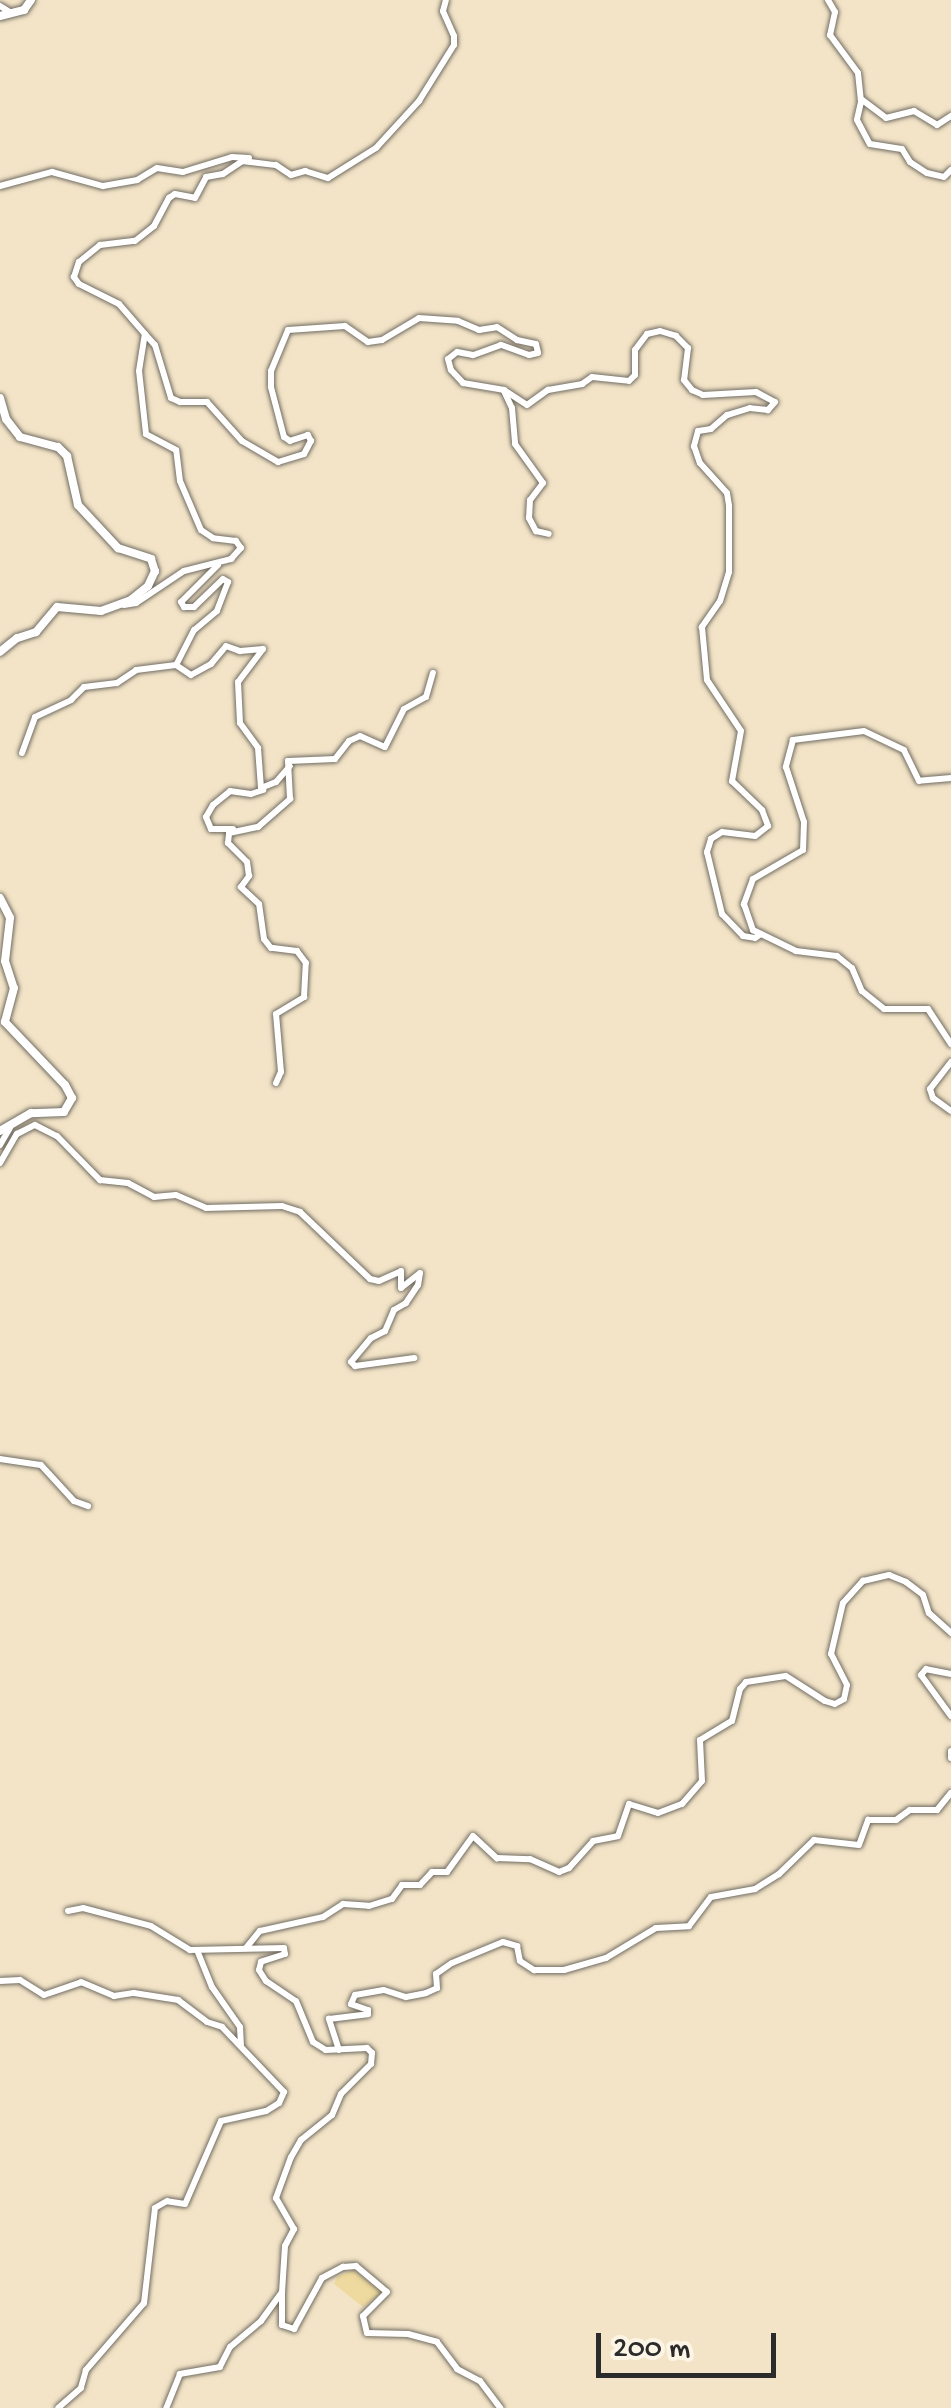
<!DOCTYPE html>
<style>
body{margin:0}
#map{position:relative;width:951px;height:2408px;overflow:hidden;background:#f3e4c7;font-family:"Gochi Hand",sans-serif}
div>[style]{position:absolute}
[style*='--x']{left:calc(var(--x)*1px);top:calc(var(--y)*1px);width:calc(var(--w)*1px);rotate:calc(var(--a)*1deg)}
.sand>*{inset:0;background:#eeda9e}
.roads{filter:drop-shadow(0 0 2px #716c62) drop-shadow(0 0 2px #716c62)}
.minor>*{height:6px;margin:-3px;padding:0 3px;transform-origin:3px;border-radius:3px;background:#fff}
.tertiary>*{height:8px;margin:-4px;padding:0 4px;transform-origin:4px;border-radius:4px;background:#fff}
span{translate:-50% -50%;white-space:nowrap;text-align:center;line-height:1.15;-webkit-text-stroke:8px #fcf5e5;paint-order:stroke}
.scale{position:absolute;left:596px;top:2333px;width:180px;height:45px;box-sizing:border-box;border:5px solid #2b2b2b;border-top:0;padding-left:12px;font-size:30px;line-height:35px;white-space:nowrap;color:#2b2b2b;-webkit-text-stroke:8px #fcf5e5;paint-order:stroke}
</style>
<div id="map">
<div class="sand">
<i style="clip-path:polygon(353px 2270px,382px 2292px,363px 2307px,334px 2284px,337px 2277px)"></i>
</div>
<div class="roads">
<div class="minor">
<i style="--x:828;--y:0;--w:14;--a:60"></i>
<i style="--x:835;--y:12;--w:24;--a:102"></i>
<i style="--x:830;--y:35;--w:47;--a:53.6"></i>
<i style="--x:858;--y:73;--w:29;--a:84"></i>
<i style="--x:861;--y:102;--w:18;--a:103"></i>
<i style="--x:857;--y:120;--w:27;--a:62"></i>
<i style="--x:870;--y:144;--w:32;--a:9"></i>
<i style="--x:902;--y:149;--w:15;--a:58"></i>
<i style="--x:910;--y:162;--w:20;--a:33"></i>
<i style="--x:927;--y:173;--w:17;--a:13"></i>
<i style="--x:944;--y:177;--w:10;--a:-45"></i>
<i style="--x:0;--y:6;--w:13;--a:32"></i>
<i style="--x:861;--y:99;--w:31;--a:37"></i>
<i style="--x:886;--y:118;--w:29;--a:-14"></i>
<i style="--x:914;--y:111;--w:27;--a:31"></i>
<i style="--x:937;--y:125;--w:17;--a:-33"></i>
<i style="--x:0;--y:186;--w:54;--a:-15.1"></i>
<i style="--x:52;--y:172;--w:53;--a:15.4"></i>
<i style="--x:103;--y:186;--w:35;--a:-10"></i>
<i style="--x:137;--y:180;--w:23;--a:-31"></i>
<i style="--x:157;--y:168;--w:26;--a:9"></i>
<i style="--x:183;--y:172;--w:51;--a:-17"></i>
<i style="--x:232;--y:157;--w:17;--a:3"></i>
<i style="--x:145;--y:334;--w:40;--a:-131"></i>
<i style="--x:119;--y:304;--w:45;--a:-153.4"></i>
<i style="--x:79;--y:284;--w:9;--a:-126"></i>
<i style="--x:74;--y:277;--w:16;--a:-72"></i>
<i style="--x:79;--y:262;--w:27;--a:-39"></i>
<i style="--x:100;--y:245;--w:35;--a:-7"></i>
<i style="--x:135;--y:241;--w:24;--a:-38"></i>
<i style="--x:154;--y:226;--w:32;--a:-62"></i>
<i style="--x:169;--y:198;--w:7;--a:-34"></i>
<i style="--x:175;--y:194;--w:20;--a:11"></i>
<i style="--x:195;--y:198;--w:24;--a:-62"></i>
<i style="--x:206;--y:177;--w:17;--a:-10"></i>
<i style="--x:223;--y:174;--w:23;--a:-34"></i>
<i style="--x:242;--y:161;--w:34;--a:7"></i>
<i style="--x:276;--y:165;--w:18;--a:34"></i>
<i style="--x:291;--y:175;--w:15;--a:-16"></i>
<i style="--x:305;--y:171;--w:24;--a:17"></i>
<i style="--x:328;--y:178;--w:57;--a:-32"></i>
<i style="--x:376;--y:148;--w:64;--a:-47.5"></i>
<i style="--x:419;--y:101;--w:66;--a:-58"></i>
<i style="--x:454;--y:45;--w:9;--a:-90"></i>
<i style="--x:454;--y:36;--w:27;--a:-114"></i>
<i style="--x:443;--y:11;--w:11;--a:-75"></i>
<i style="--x:504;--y:391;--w:19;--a:65"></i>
<i style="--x:512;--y:408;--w:36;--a:85"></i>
<i style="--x:515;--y:444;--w:48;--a:54.3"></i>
<i style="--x:543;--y:483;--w:21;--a:127"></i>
<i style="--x:530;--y:500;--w:18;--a:93"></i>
<i style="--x:529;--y:518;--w:15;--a:62"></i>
<i style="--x:536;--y:531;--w:13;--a:13"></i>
<i style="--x:218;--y:565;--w:52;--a:135"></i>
<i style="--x:181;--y:602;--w:6;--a:59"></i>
<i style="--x:184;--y:607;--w:10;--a:0"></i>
<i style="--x:194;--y:607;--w:40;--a:-44"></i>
<i style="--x:223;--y:579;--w:6;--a:31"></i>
<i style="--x:228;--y:582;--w:31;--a:111"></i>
<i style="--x:217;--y:611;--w:30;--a:140"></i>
<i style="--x:194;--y:630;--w:39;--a:117"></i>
<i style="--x:176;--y:665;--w:18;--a:34"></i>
<i style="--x:191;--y:675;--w:23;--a:-29"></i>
<i style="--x:211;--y:664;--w:23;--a:-50"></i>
<i style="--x:226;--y:646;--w:15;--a:20"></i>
<i style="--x:240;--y:651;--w:23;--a:-5"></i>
<i style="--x:263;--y:649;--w:41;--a:127.1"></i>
<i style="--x:238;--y:682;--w:41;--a:87.2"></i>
<i style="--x:240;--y:723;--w:31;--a:54"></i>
<i style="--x:258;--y:748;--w:40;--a:85.7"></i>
<i style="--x:261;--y:788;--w:16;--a:-22"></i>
<i style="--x:276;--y:782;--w:21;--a:-49"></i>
<i style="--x:124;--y:605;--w:12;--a:-9"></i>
<i style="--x:136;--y:603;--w:58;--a:-33.7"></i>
<i style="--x:184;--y:571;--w:49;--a:-14.3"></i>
<i style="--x:231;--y:559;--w:15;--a:-48"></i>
<i style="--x:241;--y:548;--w:9;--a:-126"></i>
<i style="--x:236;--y:541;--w:23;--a:-173"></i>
<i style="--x:213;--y:538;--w:14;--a:-146"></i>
<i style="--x:201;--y:530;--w:53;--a:-113.2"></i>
<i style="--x:180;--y:481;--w:31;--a:-97"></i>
<i style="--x:176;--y:450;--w:34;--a:-152"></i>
<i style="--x:146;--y:434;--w:63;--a:-96.3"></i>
<i style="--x:139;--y:371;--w:37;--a:-81"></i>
<i style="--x:145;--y:334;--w:15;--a:48"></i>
<i style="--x:155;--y:345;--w:55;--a:73.2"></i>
<i style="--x:171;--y:398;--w:10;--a:24"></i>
<i style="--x:180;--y:402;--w:27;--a:0"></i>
<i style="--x:207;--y:402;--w:52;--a:48.1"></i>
<i style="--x:242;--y:441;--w:42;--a:30.3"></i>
<i style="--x:278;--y:462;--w:27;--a:-17"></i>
<i style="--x:304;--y:454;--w:15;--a:-62"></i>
<i style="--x:311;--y:441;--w:7;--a:-117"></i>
<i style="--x:308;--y:435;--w:19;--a:162"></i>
<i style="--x:290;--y:441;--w:7;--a:-146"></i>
<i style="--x:284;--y:437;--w:52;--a:-104.6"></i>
<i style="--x:271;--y:387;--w:16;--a:-90"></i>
<i style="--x:271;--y:371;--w:44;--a:-67.5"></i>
<i style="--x:288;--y:330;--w:57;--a:-4"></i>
<i style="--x:345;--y:326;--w:28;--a:35"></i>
<i style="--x:368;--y:342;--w:14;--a:-8"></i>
<i style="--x:382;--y:340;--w:43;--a:-30.7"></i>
<i style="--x:419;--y:318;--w:39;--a:4"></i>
<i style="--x:458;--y:321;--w:23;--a:23"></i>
<i style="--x:479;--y:330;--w:18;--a:-9"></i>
<i style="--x:497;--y:327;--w:24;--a:33"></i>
<i style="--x:517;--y:340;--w:19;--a:12"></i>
<i style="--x:536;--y:344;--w:9;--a:77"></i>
<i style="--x:538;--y:353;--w:9;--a:167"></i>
<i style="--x:529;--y:355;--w:30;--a:-160"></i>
<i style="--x:501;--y:345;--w:30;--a:160"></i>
<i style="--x:473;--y:355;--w:16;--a:-169"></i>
<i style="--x:457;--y:352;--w:11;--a:142"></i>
<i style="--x:448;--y:359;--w:11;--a:75"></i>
<i style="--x:451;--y:370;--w:18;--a:47"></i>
<i style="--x:463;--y:383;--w:42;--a:9.7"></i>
<i style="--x:504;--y:390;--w:27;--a:33"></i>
<i style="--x:527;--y:405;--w:26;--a:-36"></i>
<i style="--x:548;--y:390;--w:35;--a:-10"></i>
<i style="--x:582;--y:384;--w:12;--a:-35"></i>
<i style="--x:592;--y:377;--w:37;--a:6"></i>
<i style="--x:629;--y:381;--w:8;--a:-45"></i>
<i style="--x:635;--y:375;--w:25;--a:-90"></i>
<i style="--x:635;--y:350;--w:20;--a:-53"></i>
<i style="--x:647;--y:334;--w:13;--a:-13"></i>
<i style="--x:660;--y:331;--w:17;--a:17"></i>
<i style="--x:676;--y:336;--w:17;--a:45"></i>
<i style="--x:688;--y:348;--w:32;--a:97"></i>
<i style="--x:684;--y:380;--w:13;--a:51"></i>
<i style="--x:692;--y:390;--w:12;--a:24"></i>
<i style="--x:703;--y:395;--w:53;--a:-3.2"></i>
<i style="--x:756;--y:392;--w:21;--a:28"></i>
<i style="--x:775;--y:402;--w:11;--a:131"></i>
<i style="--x:768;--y:410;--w:18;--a:-174"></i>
<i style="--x:750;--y:408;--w:24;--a:163"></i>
<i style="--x:727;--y:415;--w:21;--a:139"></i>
<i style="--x:711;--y:429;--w:13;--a:171"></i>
<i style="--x:698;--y:431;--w:16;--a:105"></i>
<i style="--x:694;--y:446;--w:18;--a:71"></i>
<i style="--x:700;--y:463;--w:40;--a:48"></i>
<i style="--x:727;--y:493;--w:13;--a:81"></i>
<i style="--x:729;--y:506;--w:66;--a:90"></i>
<i style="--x:729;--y:572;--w:30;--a:107"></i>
<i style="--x:720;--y:601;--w:32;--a:125"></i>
<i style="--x:702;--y:627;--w:53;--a:84.6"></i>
<i style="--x:707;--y:680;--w:61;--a:56.3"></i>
<i style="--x:741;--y:731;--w:51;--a:100.2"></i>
<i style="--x:732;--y:781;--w:42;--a:44"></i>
<i style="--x:762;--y:810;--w:17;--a:69"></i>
<i style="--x:768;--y:826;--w:16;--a:142"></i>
<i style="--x:755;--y:836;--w:33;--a:-173"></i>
<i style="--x:722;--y:832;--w:13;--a:148"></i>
<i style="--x:711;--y:839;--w:14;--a:107"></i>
<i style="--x:707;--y:852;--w:64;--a:76.4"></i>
<i style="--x:722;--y:914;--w:30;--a:46"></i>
<i style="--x:743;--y:936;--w:12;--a:9"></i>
<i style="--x:755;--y:938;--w:7;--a:-34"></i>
<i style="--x:22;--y:753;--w:38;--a:-70"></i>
<i style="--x:35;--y:717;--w:40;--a:-25"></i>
<i style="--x:71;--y:700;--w:18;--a:-45"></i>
<i style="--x:84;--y:687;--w:33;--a:-7"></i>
<i style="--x:117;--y:683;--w:23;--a:-34"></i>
<i style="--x:136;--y:670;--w:40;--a:-7.1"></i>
<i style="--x:951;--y:778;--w:32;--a:175"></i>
<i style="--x:919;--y:781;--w:34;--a:-116"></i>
<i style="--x:904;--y:750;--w:44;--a:-154.6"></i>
<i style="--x:864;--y:731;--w:72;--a:172.8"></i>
<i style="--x:793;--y:740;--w:28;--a:105"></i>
<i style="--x:786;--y:767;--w:58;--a:71.9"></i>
<i style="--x:804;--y:822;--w:28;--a:92"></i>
<i style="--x:803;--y:850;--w:58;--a:149.9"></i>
<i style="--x:753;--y:879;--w:27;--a:110"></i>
<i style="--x:744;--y:904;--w:28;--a:71"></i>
<i style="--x:753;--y:930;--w:48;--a:26"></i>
<i style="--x:796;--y:951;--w:41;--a:7"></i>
<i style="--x:837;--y:956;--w:19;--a:39"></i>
<i style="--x:852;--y:968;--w:25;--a:67"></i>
<i style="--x:862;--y:991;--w:28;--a:39"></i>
<i style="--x:884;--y:1009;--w:44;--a:0"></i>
<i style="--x:928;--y:1009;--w:42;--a:56.7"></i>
<i style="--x:233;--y:829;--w:22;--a:180"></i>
<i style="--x:211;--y:829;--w:13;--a:-113"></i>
<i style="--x:206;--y:817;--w:14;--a:-60"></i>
<i style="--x:213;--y:805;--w:22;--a:-39"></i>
<i style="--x:230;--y:791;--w:21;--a:8"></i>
<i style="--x:251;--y:794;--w:13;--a:-18"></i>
<i style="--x:951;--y:1062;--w:34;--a:128"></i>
<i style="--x:930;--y:1089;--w:9;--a:72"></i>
<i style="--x:933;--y:1098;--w:22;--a:36"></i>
<i style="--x:276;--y:1083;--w:12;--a:-66"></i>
<i style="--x:281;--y:1072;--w:58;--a:-94.9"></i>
<i style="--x:276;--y:1014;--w:33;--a:-31"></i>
<i style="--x:304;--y:997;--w:34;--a:-87"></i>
<i style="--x:306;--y:963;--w:15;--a:-127"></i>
<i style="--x:297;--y:951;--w:26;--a:-173"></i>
<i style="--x:271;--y:948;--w:11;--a:-128"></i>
<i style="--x:264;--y:939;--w:35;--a:-98"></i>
<i style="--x:259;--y:904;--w:25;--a:-137"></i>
<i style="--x:241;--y:887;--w:14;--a:-54"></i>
<i style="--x:249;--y:876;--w:14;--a:-98"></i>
<i style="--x:247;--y:862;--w:27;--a:-135"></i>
<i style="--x:228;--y:843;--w:10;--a:-84"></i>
<i style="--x:229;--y:833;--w:30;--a:-12"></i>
<i style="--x:258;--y:827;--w:43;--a:-41.2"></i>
<i style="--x:290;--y:799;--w:38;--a:-93"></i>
<i style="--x:288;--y:761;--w:47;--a:-2.4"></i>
<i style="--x:335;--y:759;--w:23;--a:-52"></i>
<i style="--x:349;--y:741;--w:12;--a:-24"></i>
<i style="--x:360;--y:736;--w:27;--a:24"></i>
<i style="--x:385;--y:747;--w:42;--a:-63.4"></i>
<i style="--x:404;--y:709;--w:25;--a:-29"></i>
<i style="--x:426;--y:697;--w:25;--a:-74"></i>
<i style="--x:0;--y:1145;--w:20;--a:-60"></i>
<i style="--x:0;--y:1163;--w:34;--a:-60"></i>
<i style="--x:17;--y:1134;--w:20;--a:-27"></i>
<i style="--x:35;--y:1125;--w:25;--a:27"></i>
<i style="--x:57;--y:1136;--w:62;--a:45.7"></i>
<i style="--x:100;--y:1180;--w:28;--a:6"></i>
<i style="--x:128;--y:1183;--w:30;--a:28"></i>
<i style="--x:154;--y:1197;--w:22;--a:-5"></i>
<i style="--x:176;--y:1195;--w:33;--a:23"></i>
<i style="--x:206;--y:1208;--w:76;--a:-1.5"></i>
<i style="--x:282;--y:1206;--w:19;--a:18"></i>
<i style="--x:300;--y:1212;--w:97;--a:43.7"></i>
<i style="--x:370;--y:1279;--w:9;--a:13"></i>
<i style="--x:379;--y:1281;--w:24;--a:-24"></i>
<i style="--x:401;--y:1271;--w:17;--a:90"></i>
<i style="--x:401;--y:1288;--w:24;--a:-38"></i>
<i style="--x:420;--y:1273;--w:12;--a:99"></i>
<i style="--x:418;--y:1285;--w:22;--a:124"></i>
<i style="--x:406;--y:1303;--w:14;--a:150"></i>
<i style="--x:394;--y:1310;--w:23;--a:113"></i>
<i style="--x:385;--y:1331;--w:16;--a:153"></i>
<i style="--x:371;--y:1338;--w:31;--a:130"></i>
<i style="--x:351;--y:1362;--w:6;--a:45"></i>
<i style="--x:355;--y:1366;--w:60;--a:-7.7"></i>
<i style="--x:0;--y:1459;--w:41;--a:8.3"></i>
<i style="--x:41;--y:1465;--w:49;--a:47.5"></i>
<i style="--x:74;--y:1501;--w:15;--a:20"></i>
<i style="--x:951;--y:1674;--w:25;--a:-169"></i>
<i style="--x:926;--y:1669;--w:8;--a:130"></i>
<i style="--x:921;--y:1675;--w:51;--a:53.8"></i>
<i style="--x:951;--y:1751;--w:7;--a:90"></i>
<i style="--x:68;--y:1911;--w:15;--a:-11"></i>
<i style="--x:83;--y:1908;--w:70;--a:14.8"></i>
<i style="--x:151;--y:1926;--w:46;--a:31.6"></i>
<i style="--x:190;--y:1950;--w:94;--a:-1.2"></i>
<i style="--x:284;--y:1948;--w:6;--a:81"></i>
<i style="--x:285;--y:1954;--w:25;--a:162"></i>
<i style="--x:261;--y:1962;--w:8;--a:104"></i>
<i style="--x:259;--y:1970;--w:13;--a:58"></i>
<i style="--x:266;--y:1981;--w:36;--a:34"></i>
<i style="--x:296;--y:2001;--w:44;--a:67.5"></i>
<i style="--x:313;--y:2042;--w:15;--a:32"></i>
<i style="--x:326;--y:2050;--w:41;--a:-2.8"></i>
<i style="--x:367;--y:2048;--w:7;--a:45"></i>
<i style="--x:372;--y:2053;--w:11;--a:95"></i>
<i style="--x:371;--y:2064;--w:42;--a:135"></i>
<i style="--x:341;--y:2094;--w:23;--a:113"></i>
<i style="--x:332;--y:2115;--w:40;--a:141"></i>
<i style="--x:301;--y:2140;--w:20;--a:120"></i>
<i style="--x:291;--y:2157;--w:44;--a:110.1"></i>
<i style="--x:276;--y:2198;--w:36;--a:60"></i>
<i style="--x:294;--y:2229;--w:19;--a:118"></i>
<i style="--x:285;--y:2246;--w:46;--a:93.7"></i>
<i style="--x:282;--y:2292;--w:36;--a:126"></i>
<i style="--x:261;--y:2321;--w:40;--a:140"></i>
<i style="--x:230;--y:2347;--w:22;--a:117"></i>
<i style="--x:220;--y:2367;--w:41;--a:170.1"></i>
<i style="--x:180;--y:2374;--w:37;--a:112"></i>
<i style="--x:246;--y:1948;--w:22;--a:-51"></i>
<i style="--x:260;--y:1931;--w:65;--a:-12.5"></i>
<i style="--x:323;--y:1917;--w:24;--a:-33"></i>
<i style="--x:343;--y:1904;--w:26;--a:4"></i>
<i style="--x:369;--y:1906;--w:24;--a:-17"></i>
<i style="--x:392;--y:1899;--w:17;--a:-54"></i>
<i style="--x:402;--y:1885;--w:18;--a:0"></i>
<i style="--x:420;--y:1885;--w:18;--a:-47"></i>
<i style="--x:432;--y:1872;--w:15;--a:0"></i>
<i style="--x:447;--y:1872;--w:44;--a:-54.2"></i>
<i style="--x:473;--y:1836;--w:33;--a:43"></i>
<i style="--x:497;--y:1858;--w:33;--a:2"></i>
<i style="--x:530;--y:1859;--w:32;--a:24"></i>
<i style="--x:559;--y:1872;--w:11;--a:-22"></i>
<i style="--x:569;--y:1868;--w:36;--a:-48"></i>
<i style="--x:593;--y:1841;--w:25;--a:-11"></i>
<i style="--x:618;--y:1836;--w:34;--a:-71"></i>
<i style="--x:629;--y:1804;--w:30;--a:17"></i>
<i style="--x:658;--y:1813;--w:26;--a:-21"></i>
<i style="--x:682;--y:1804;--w:30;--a:-49"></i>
<i style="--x:702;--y:1781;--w:41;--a:-92.8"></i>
<i style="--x:700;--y:1740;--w:37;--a:-31"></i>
<i style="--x:732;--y:1721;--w:33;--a:-76"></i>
<i style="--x:740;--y:1689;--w:9;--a:-49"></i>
<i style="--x:746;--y:1682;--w:40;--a:-8.5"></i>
<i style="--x:786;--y:1676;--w:46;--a:32.7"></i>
<i style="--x:825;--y:1701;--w:10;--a:17"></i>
<i style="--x:835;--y:1704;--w:10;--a:-29"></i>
<i style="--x:844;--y:1699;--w:14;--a:-78"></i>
<i style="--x:847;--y:1685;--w:35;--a:-117"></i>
<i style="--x:831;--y:1654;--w:52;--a:-76.8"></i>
<i style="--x:843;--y:1603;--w:30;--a:-48"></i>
<i style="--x:863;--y:1581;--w:27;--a:-13"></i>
<i style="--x:889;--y:1575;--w:18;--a:22"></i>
<i style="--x:906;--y:1582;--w:21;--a:37"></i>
<i style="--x:923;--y:1595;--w:19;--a:72"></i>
<i style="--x:929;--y:1613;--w:30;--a:42"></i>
<i style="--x:197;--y:1950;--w:40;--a:68"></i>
<i style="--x:212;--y:1987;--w:49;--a:55"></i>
<i style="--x:240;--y:2027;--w:19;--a:87"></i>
<i style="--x:0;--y:1981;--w:20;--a:-3"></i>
<i style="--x:20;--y:1980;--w:28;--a:32"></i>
<i style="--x:44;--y:1995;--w:39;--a:-19"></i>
<i style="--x:81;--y:1982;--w:36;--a:23"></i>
<i style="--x:114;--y:1996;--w:20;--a:-9"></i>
<i style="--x:134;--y:1993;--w:45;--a:9"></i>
<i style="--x:178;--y:2000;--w:36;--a:37"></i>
<i style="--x:207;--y:2022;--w:16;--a:18"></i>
<i style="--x:222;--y:2027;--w:90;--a:46.4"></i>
<i style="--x:284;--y:2092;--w:12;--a:114"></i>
<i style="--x:279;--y:2103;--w:15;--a:148"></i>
<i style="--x:266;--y:2111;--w:46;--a:167.5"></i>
<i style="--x:221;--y:2121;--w:90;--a:113.4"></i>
<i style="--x:185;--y:2204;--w:18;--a:-171"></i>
<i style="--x:167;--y:2201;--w:14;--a:150"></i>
<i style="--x:155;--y:2208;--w:96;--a:96.6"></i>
<i style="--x:144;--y:2303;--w:89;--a:130.9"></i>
<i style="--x:86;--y:2370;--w:19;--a:106"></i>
<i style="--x:81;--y:2388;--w:30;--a:139"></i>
<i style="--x:339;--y:2050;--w:33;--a:-108"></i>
<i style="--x:329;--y:2019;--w:39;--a:-7"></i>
<i style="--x:368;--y:2014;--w:4;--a:-90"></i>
<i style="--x:368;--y:2010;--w:18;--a:-161"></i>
<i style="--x:351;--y:2004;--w:10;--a:-66"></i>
<i style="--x:355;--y:1995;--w:29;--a:-10"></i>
<i style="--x:384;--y:1990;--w:23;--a:18"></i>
<i style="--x:406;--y:1997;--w:20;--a:-11"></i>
<i style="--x:426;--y:1993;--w:12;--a:-24"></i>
<i style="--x:437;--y:1988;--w:14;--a:-94"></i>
<i style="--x:436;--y:1974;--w:19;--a:-35"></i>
<i style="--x:452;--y:1963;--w:55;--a:-22.4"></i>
<i style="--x:503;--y:1942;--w:15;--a:16"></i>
<i style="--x:517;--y:1946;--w:15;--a:79"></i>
<i style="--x:520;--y:1961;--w:17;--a:33"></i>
<i style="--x:534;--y:1970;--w:30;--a:0"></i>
<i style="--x:564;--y:1970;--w:44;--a:-15.9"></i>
<i style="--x:606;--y:1958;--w:58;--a:-31"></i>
<i style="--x:656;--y:1928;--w:33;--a:-3"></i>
<i style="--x:689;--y:1926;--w:36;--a:-53"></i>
<i style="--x:711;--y:1897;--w:45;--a:-10.3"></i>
<i style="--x:755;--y:1889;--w:28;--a:-32"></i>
<i style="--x:779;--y:1874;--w:49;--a:-44.2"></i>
<i style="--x:814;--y:1840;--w:45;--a:6.3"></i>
<i style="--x:859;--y:1845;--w:27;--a:-70"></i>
<i style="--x:868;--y:1820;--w:28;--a:0"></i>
<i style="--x:896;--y:1820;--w:17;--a:-36"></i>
<i style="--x:910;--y:1810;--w:27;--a:0"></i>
<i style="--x:937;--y:1810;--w:22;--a:-51"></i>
<i style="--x:282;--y:2293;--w:32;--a:90"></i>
<i style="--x:282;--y:2325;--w:13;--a:18"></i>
<i style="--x:294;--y:2329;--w:58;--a:-61.2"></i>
<i style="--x:322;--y:2278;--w:24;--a:-28"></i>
<i style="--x:343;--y:2267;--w:13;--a:-4"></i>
<i style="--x:356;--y:2266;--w:40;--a:40"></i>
<i style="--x:387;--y:2292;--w:34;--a:135"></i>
<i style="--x:363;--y:2316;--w:17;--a:77"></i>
<i style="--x:367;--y:2333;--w:41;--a:1.4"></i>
<i style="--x:408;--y:2334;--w:30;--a:15"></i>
<i style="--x:437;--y:2342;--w:34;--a:53"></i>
<i style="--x:457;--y:2369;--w:26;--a:28"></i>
<i style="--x:480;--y:2381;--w:34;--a:53"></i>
</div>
<div class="tertiary">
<i style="--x:0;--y:16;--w:25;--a:-14"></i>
<i style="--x:24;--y:10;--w:12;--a:-55"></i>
<i style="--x:0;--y:398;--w:22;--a:74"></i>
<i style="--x:6;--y:419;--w:23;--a:52"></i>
<i style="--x:20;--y:437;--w:39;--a:15"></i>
<i style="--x:58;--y:447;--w:13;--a:45"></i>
<i style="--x:67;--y:456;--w:50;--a:77.3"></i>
<i style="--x:78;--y:505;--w:59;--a:47.1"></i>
<i style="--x:118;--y:548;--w:35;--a:18"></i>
<i style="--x:151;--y:559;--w:13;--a:72"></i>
<i style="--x:155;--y:571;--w:17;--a:115"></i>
<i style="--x:148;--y:586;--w:22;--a:141"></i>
<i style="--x:131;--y:600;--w:32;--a:160"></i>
<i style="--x:101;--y:611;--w:44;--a:-174.8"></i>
<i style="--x:57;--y:607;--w:33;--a:130"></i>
<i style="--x:36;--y:632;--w:20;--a:162"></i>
<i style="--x:17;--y:638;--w:22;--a:141"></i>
<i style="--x:0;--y:898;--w:22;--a:63"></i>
<i style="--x:10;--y:918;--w:43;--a:96.6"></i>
<i style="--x:5;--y:961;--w:28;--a:72"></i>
<i style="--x:14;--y:988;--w:35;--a:105"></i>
<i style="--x:5;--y:1022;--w:87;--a:46.4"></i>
<i style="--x:65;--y:1085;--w:15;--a:62"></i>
<i style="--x:72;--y:1098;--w:16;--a:120"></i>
<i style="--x:64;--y:1112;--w:33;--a:178"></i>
<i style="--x:31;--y:1113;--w:36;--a:150"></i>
</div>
</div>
<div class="scale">200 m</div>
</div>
